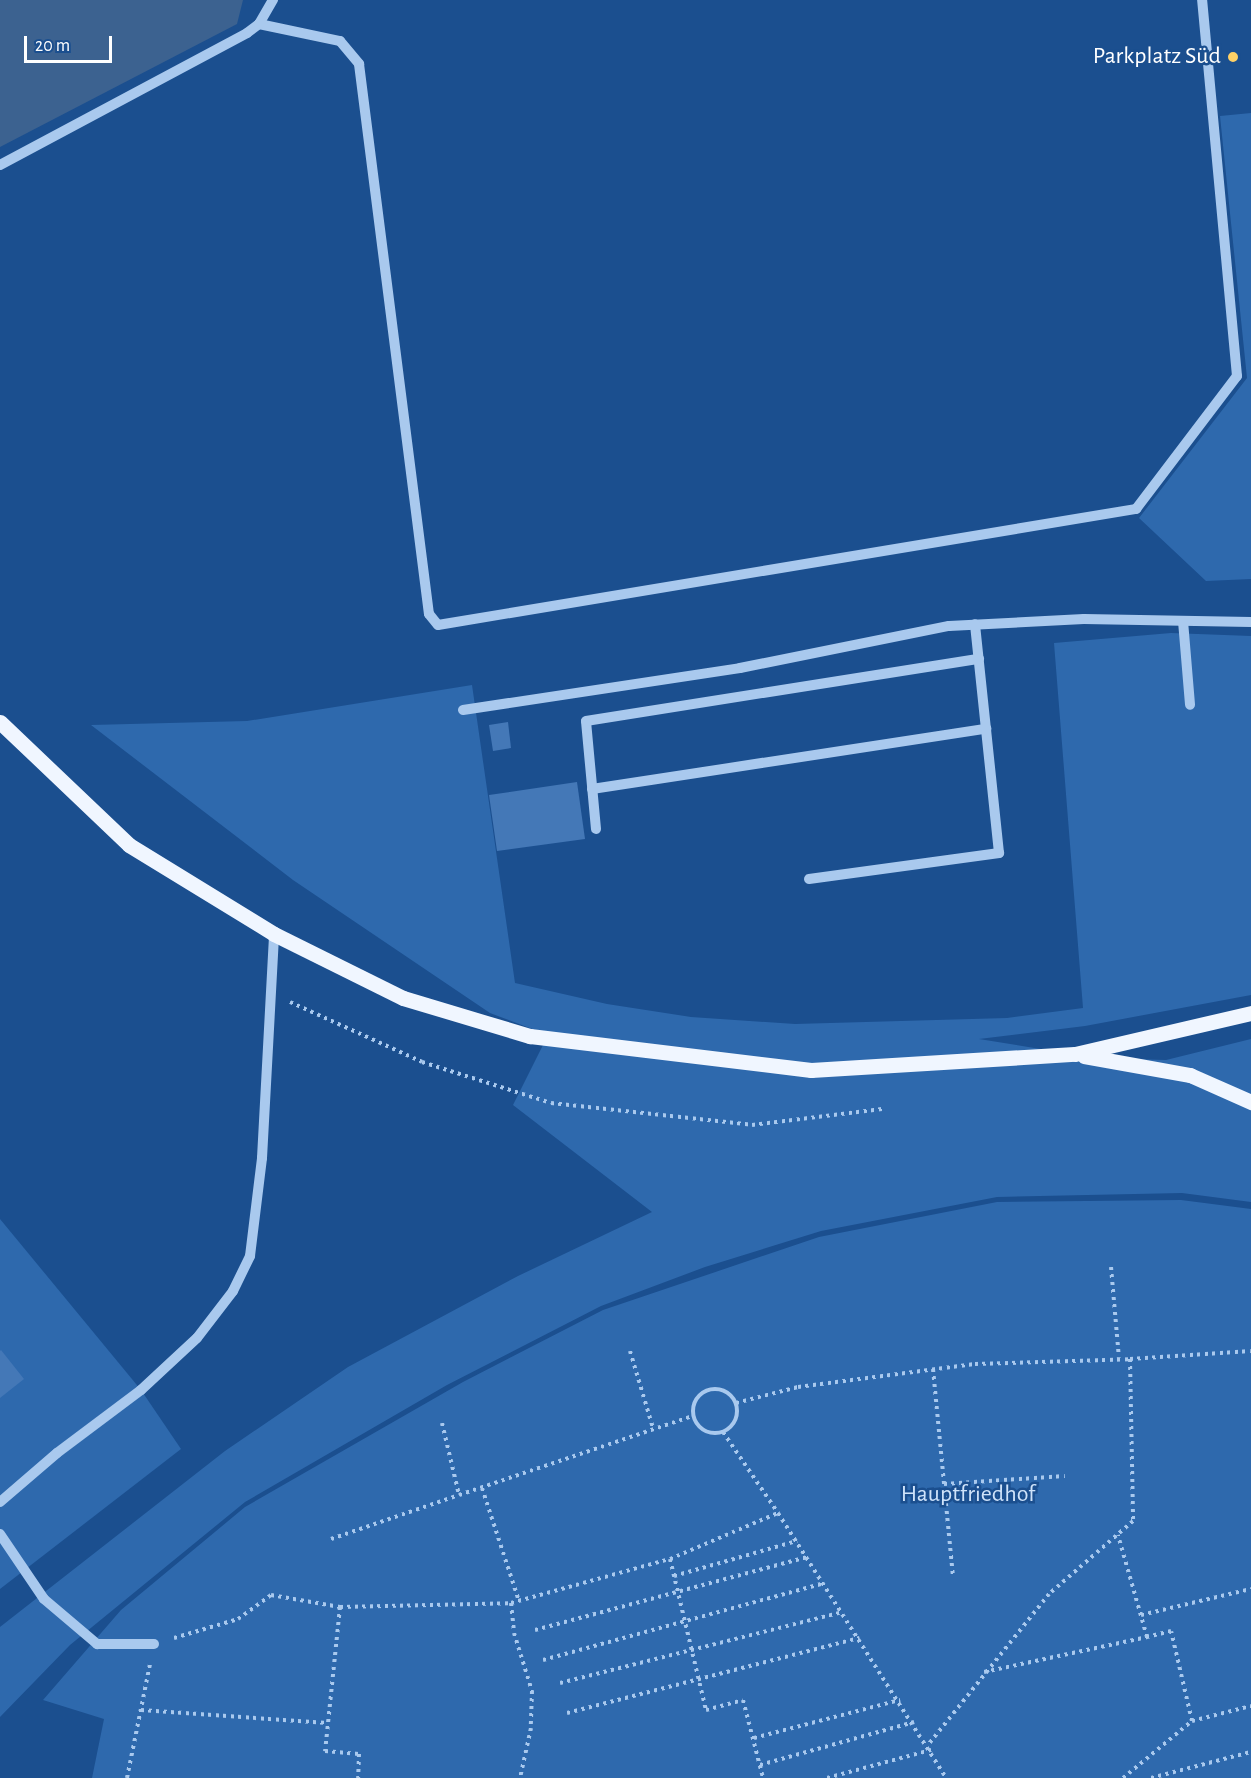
<!DOCTYPE html>
<meta charset="utf-8">
<style>
body{margin:0}
#map{position:relative;width:1251px;height:1778px;overflow:hidden;background:#1b4f8f;font-family:"Alegreya Sans",sans-serif}
div>[style]{position:absolute}
[style*='--x']{left:calc(var(--x)*1px);top:calc(var(--y)*1px);width:calc(var(--w)*1px);rotate:calc(var(--a)*1deg)}
.green>*{inset:0;background:#2e69ad}
.water>*{inset:0;background:#3c6290}
.building>*{inset:0;background:#4478b7}
.path>*{height:4px;margin-top:-2px;transform-origin:0;background:repeating-linear-gradient(90deg,#a9c9ee 0 3px,transparent 0 7.5px)}
.path>.ring{margin:-2px;padding:0;box-sizing:content-box;background:none;border:4px solid #a9c9ee;border-radius:50%}
.minor>*{height:10px;margin:-5px;padding:0 5px;transform-origin:5px;border-radius:5px;background:#a9c9ee}
.major>*{height:15px;margin:-7.5px;padding:0 7.5px;transform-origin:7.5px;border-radius:7.5px;background:#f0f6ff}
.dots>*{width:16px;height:16px;translate:-50% -50%;box-sizing:border-box;border:3px solid #1b4f8f;border-radius:50%}
span{translate:-50% -50%;white-space:nowrap;text-align:center;line-height:1.15;-webkit-text-stroke:5px #1b4f8f;paint-order:stroke}
.poi-label{font-size:24px;color:#fff}
.right{translate:-100% -50%;text-align:right}
.park-label{font-size:24px;color:#cfe3fa}
.scale{position:absolute;left:24px;top:36px;width:88px;height:27px;box-sizing:border-box;border:3px solid #fff;border-top:0;padding-left:8px;font-size:18px;line-height:21px;white-space:nowrap;color:#fff;-webkit-text-stroke:4px #1b4f8f;paint-order:stroke}
</style>
<div id="map">
<div class="green">
<i style="clip-path:polygon(1251px 113px,1251px 579px,1206px 581px,1139px 518px,1247px 378px,1220px 116px)"></i>
<i style="clip-path:polygon(1171px 633px,1251px 636px,1251px 995px,1085px 1026px,979px 1039px,1096px 1058px,1166px 1060px,1251px 1039px,1251px 1202px,1182px 1193px,997px 1197px,821px 1231px,705px 1267px,601px 1306px,447px 1385px,245px 1502px,70px 1645px,0 1717px,0 1627px,225px 1451px,348px 1367px,518px 1276px,652px 1212px,513px 1105px,548px 1035px,490px 1013px,293px 880px,91px 725px,247px 721px,472px 685px,515px 983px,607px 1004px,691px 1017px,795px 1024px,1007px 1018px,1083px 1008px,1054px 643px)"></i>
<i style="clip-path:polygon(1181px 1200px,1251px 1209px,1251px 1778px,92px 1778px,104px 1719px,43px 1700px,121px 1610px,245px 1507px,463px 1382px,603px 1310px,819px 1237px,997px 1202px)"></i>
<i style="clip-path:polygon(0 1219px,141px 1390px,181px 1449px,0 1589px)"></i>
</div>
<div class="water">
<i style="clip-path:polygon(0 0,243px 0,237px 24px,0 147px)"></i>
</div>
<div class="building">
<i style="clip-path:polygon(508px 722px,511px 748px,493px 751px,489px 725px)"></i>
<i style="clip-path:polygon(577px 782px,585px 839px,497px 851px,489px 795px)"></i>
<i style="clip-path:polygon(1px 1350px,24px 1379px,0 1398px,0 1351px)"></i>
</div>
<div class="path">
<i style="--x:290;--y:1002;--w:145;--a:24.4"></i>
<i style="--x:422;--y:1062;--w:135;--a:17.6"></i>
<i style="--x:551;--y:1103;--w:202;--a:6.2"></i>
<i style="--x:752;--y:1125;--w:131;--a:-7"></i>
<i style="--x:1111;--y:1267;--w:91;--a:85"></i>
<i style="--x:630;--y:1351;--w:80;--a:73.4"></i>
<i style="--x:1130;--y:1359;--w:121;--a:-3.8"></i>
<i style="--x:933;--y:1369;--w:208;--a:84.5"></i>
<i class="ring" style="left:693px;top:1389px;width:40px;height:40px"></i>
<i style="--x:736;--y:1403;--w:64;--a:-14.5"></i>
<i style="--x:798;--y:1387;--w:178;--a:-7.4"></i>
<i style="--x:975;--y:1364;--w:155;--a:-1.8"></i>
<i style="--x:1130;--y:1359;--w:162;--a:88.9"></i>
<i style="--x:1133;--y:1521;--w:111;--a:139"></i>
<i style="--x:1049;--y:1594;--w:193;--a:128.7"></i>
<i style="--x:442;--y:1423;--w:74;--a:76.7"></i>
<i style="--x:459;--y:1495;--w:247;--a:-18.7"></i>
<i style="--x:723;--y:1432;--w:98;--a:55.8"></i>
<i style="--x:944;--y:1484;--w:121;--a:-3.8"></i>
<i style="--x:482;--y:1488;--w:119;--a:71.9"></i>
<i style="--x:331;--y:1539;--w:135;--a:-19"></i>
<i style="--x:670;--y:1559;--w:155;--a:76.6"></i>
<i style="--x:706;--y:1710;--w:38;--a:-15"></i>
<i style="--x:743;--y:1700;--w:81;--a:75.6"></i>
<i style="--x:674;--y:1576;--w:128;--a:-15.9"></i>
<i style="--x:511;--y:1603;--w:30;--a:84"></i>
<i style="--x:514;--y:1633;--w:61;--a:72.8"></i>
<i style="--x:532;--y:1691;--w:37;--a:92"></i>
<i style="--x:531;--y:1728;--w:51;--a:102.4"></i>
<i style="--x:340;--y:1607;--w:145;--a:95.9"></i>
<i style="--x:325;--y:1751;--w:34;--a:5"></i>
<i style="--x:359;--y:1754;--w:24;--a:92"></i>
<i style="--x:1141;--y:1615;--w:113;--a:-13.3"></i>
<i style="--x:535;--y:1630;--w:282;--a:-15"></i>
<i style="--x:174;--y:1638;--w:67;--a:-16.5"></i>
<i style="--x:238;--y:1619;--w:41;--a:-36"></i>
<i style="--x:271;--y:1595;--w:70;--a:9.9"></i>
<i style="--x:340;--y:1607;--w:171;--a:-1.3"></i>
<i style="--x:511;--y:1603;--w:165;--a:-15.5"></i>
<i style="--x:670;--y:1559;--w:117;--a:-23.1"></i>
<i style="--x:778;--y:1513;--w:314;--a:57.6"></i>
<i style="--x:543;--y:1660;--w:291;--a:-15.3"></i>
<i style="--x:984;--y:1672;--w:167;--a:-12.1"></i>
<i style="--x:1147;--y:1637;--w:106;--a:-105.9"></i>
<i style="--x:560;--y:1683;--w:292;--a:-14.1"></i>
<i style="--x:141;--y:1710;--w:187;--a:4"></i>
<i style="--x:567;--y:1713;--w:302;--a:-14.4"></i>
<i style="--x:1192;--y:1721;--w:61;--a:-14.3"></i>
<i style="--x:754;--y:1738;--w:151;--a:-14.6"></i>
<i style="--x:760;--y:1765;--w:160;--a:-15.6"></i>
<i style="--x:127;--y:1778;--w:116;--a:-78.6"></i>
<i style="--x:827;--y:1778;--w:108;--a:-15.1"></i>
<i style="--x:1123;--y:1778;--w:89;--a:-39.6"></i>
<i style="--x:1192;--y:1721;--w:92;--a:-103.1"></i>
<i style="--x:1171;--y:1631;--w:25;--a:166"></i>
<i style="--x:1151;--y:1778;--w:103;--a:-14.6"></i>
</div>
<div class="minor">
<i style="--x:259;--y:24;--w:83;--a:11.9"></i>
<i style="--x:340;--y:41;--w:30;--a:50"></i>
<i style="--x:359;--y:64;--w:554;--a:82.75"></i>
<i style="--x:429;--y:614;--w:14;--a:51"></i>
<i style="--x:438;--y:625;--w:708;--a:-9.44"></i>
<i style="--x:1136;--y:509;--w:167;--a:-52.8"></i>
<i style="--x:1237;--y:376;--w:378;--a:-95.3"></i>
<i style="--x:0;--y:165;--w:280;--a:-28.1"></i>
<i style="--x:247;--y:33;--w:15;--a:-37"></i>
<i style="--x:259;--y:24;--w:28;--a:-60"></i>
<i style="--x:1183;--y:621;--w:84;--a:85.2"></i>
<i style="--x:463;--y:710;--w:280;--a:-8.6"></i>
<i style="--x:740;--y:668;--w:213;--a:-11.4"></i>
<i style="--x:949;--y:626;--w:135;--a:-3"></i>
<i style="--x:1084;--y:619;--w:167;--a:1"></i>
<i style="--x:592;--y:789;--w:399;--a:-8.7"></i>
<i style="--x:596;--y:829;--w:108;--a:-95.3"></i>
<i style="--x:586;--y:721;--w:398;--a:-9"></i>
<i style="--x:809;--y:879;--w:192;--a:-7.8"></i>
<i style="--x:999;--y:853;--w:230;--a:-96"></i>
<i style="--x:0;--y:1502;--w:75;--a:-40.7"></i>
<i style="--x:57;--y:1453;--w:105;--a:-36.9"></i>
<i style="--x:141;--y:1390;--w:76;--a:-42.9"></i>
<i style="--x:197;--y:1338;--w:59;--a:-52.5"></i>
<i style="--x:233;--y:1291;--w:39;--a:-64"></i>
<i style="--x:250;--y:1256;--w:99;--a:-83"></i>
<i style="--x:262;--y:1158;--w:224;--a:-86.9"></i>
<i style="--x:0;--y:1534;--w:78;--a:55.9"></i>
<i style="--x:44;--y:1599;--w:70;--a:40.3"></i>
<i style="--x:97;--y:1644;--w:57;--a:0"></i>
</div>
<div class="major">
<i style="--x:0;--y:722;--w:178;--a:43.6"></i>
<i style="--x:129;--y:845;--w:170;--a:31.5"></i>
<i style="--x:274;--y:934;--w:144;--a:26.4"></i>
<i style="--x:403;--y:998;--w:133;--a:16.7"></i>
<i style="--x:530;--y:1036;--w:283;--a:6.9"></i>
<i style="--x:811;--y:1070;--w:264;--a:-3.5"></i>
<i style="--x:1075;--y:1054;--w:181;--a:-13.1"></i>
<i style="--x:1084;--y:1056;--w:108;--a:10.2"></i>
<i style="--x:1190;--y:1075;--w:67;--a:23.9"></i>
</div>
<div class="dots">
<i style="left:1233px;top:57px;background:#ffd166"></i>
</div>
<div class="poi-label">
<span class="right" style="left:1221px;top:57px">Parkplatz Süd</span>
</div>
<div class="park-label">
<span style="left:968px;top:1495px">Hauptfriedhof</span>
</div>
<div class="scale">20 m</div>
</div>
